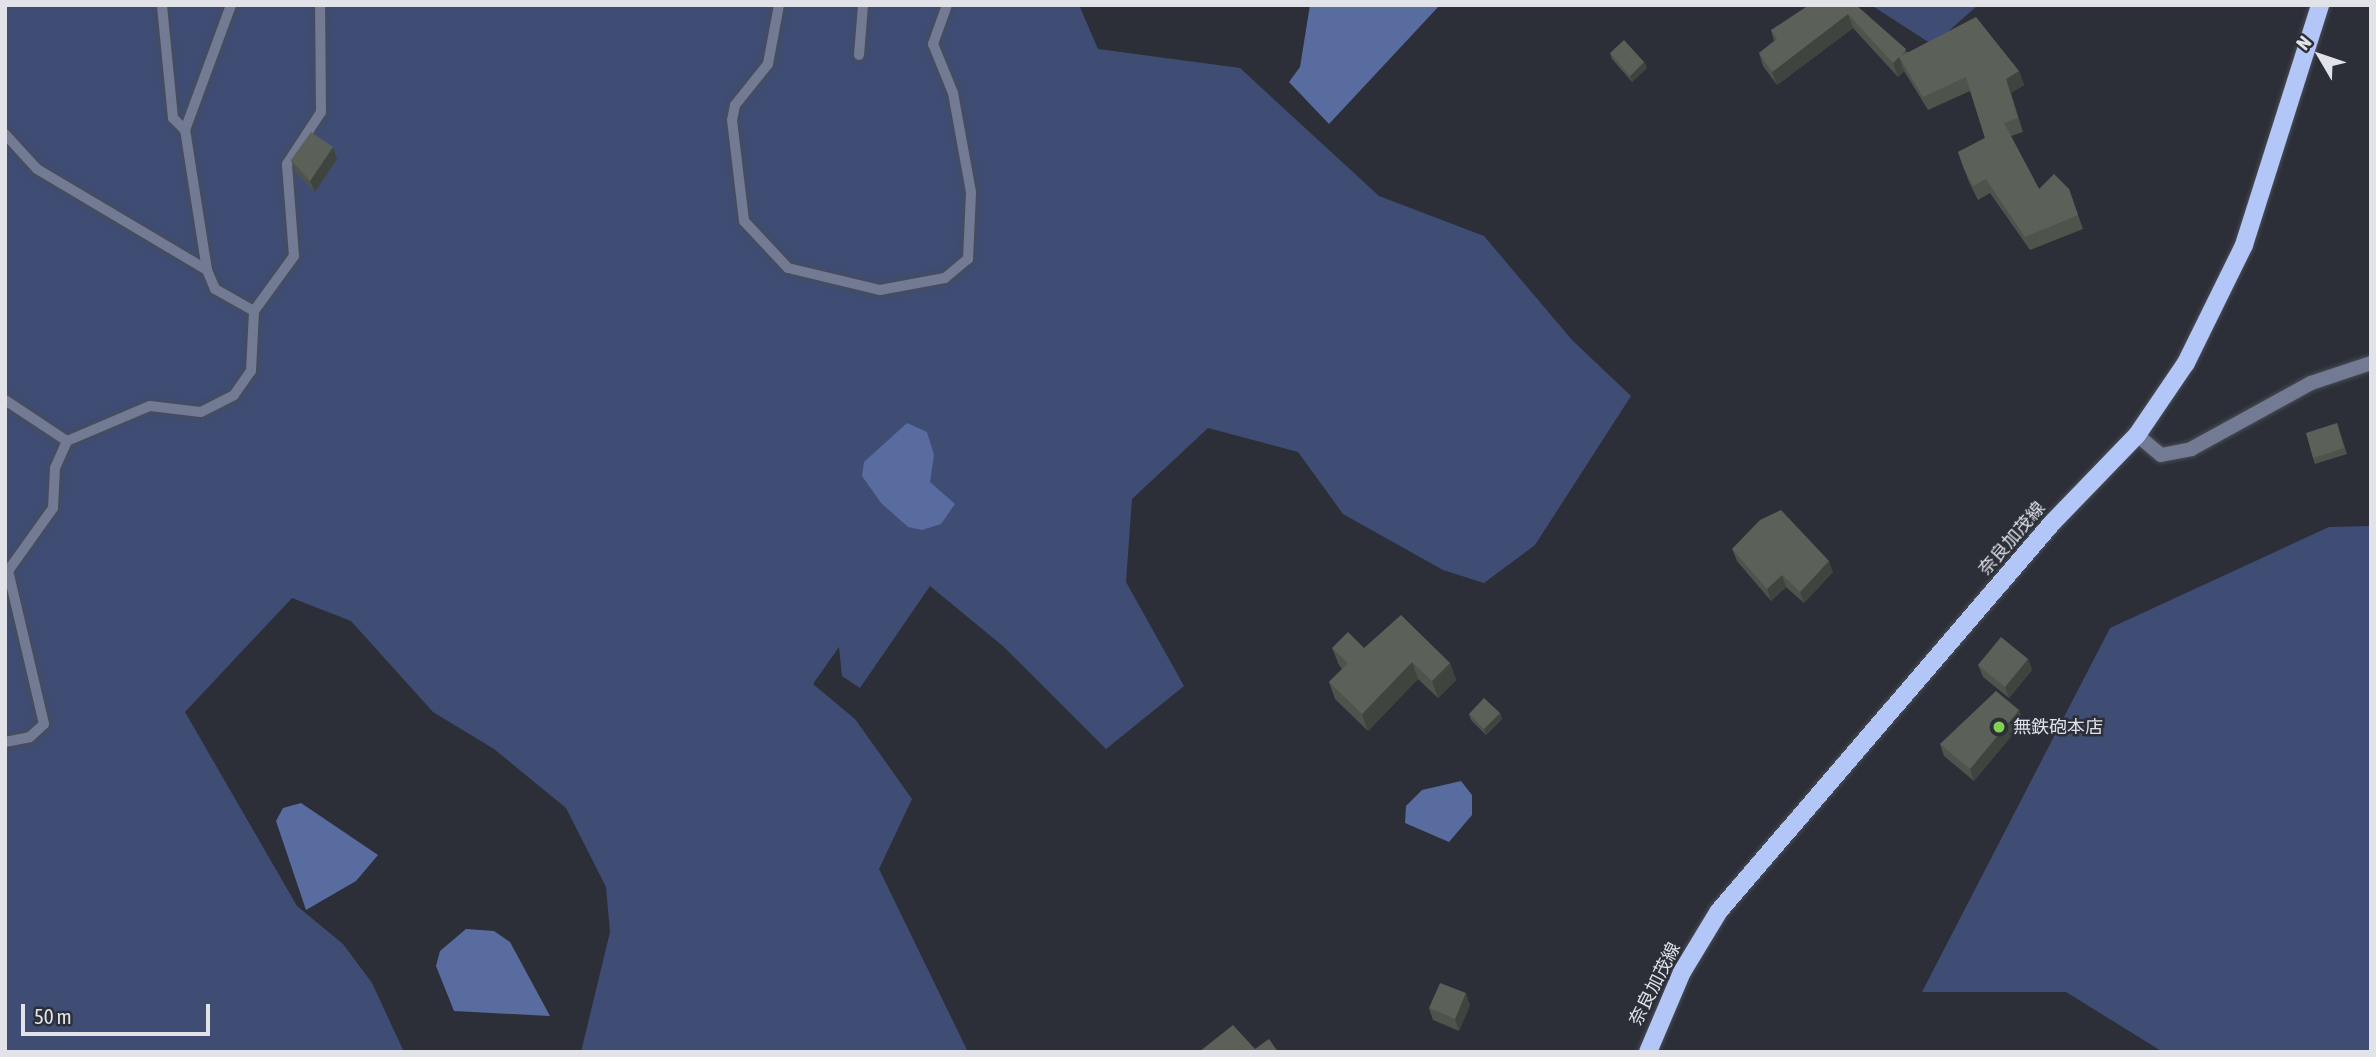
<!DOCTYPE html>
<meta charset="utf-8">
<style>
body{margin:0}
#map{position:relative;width:2376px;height:1057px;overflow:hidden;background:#2c2f38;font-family:"Asap Condensed","Noto Sans JP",sans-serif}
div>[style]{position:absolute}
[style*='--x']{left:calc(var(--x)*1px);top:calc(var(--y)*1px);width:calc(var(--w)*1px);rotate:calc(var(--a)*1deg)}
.green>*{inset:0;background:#3f4d74}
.water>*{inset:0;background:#596ca0}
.roads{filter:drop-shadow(0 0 2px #494c54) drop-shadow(0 0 2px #494c54)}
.lane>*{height:10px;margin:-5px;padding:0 5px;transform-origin:5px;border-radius:5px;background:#727b93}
.street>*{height:14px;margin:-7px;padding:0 7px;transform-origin:7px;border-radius:7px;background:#727b93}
.primary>*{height:18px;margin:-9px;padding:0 9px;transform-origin:9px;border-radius:9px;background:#b3c6f8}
.wall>*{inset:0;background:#4e534c}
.shaded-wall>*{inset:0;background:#40443e}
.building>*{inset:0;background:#5b6158}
.dots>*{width:19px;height:19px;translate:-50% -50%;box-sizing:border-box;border:4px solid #2c2f38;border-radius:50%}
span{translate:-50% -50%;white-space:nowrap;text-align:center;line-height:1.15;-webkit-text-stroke:5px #2c2f38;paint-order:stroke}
.street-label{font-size:18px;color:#e1e3e9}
.poi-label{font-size:18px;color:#e1e3e9}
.left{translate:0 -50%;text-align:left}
.frame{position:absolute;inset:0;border:7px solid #e1e3e9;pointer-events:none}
.north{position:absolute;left:2285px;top:21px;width:70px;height:70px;-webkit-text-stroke:5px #2c2f38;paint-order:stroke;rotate:309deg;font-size:19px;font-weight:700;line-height:28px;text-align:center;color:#e1e3e9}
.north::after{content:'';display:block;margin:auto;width:24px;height:32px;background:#e1e3e9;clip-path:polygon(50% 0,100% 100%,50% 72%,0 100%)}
.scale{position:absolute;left:21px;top:1004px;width:189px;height:32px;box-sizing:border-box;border:4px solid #e1e3e9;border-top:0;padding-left:9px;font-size:21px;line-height:24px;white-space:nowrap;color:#e1e3e9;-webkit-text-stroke:5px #2c2f38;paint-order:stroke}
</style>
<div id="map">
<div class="green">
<i style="clip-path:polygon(5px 5px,1079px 5px,1098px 49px,1240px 68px,1379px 196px,1484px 236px,1572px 340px,1631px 396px,1535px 545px,1484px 583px,1443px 570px,1343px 514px,1298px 452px,1208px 428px,1132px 499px,1126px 582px,1184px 686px,1106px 749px,1004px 647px,930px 586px,860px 688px,842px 676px,839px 647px,813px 684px,855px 719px,912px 799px,879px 869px,968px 1052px,581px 1052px,610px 932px,606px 887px,566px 808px,494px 749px,433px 712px,351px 621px,292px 598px,185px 712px,297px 906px,343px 944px,372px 983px,404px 1052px,5px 1052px)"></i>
<i style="clip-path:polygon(1871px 5px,1978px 5px,1933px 45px)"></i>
<i style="clip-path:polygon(2371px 526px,2371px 1052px,2163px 1052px,2066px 992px,1922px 992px,2110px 628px,2329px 527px)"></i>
</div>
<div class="water">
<i style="clip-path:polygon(1310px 5px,1440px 5px,1329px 124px,1289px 82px,1300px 67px)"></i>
<i style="clip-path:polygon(907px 423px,927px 432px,934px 455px,930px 482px,955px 504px,941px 524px,922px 530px,908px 527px,881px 503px,862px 476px,864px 462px)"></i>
<i style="clip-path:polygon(1461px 781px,1472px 795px,1472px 815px,1449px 842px,1405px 823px,1406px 806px,1422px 790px)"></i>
<i style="clip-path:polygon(301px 803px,378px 855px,356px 881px,306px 910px,276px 821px,283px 808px)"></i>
<i style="clip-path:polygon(466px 929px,494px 931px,510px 942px,550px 1016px,454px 1011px,436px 966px,440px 951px)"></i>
</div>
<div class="roads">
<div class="lane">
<i style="--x:779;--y:5;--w:60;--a:100.6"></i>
<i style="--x:768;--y:64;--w:53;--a:128.8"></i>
<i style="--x:735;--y:105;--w:15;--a:101"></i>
<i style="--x:732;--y:120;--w:102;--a:83.2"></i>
<i style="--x:744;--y:221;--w:64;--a:46.9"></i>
<i style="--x:788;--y:268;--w:95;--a:13.4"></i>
<i style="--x:880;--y:290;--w:66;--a:-10.5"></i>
<i style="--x:945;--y:278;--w:30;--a:-40"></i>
<i style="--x:968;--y:259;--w:67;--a:-87.4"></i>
<i style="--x:971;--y:192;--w:101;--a:-100.3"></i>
<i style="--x:953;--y:93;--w:53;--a:-112.2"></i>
<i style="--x:933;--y:44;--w:41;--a:-70.3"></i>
<i style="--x:859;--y:55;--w:50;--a:-85.4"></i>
<i style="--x:185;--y:130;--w:133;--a:-69.8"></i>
<i style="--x:5;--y:134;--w:47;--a:47.6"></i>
<i style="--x:37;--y:169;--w:198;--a:30.7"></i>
<i style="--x:207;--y:270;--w:142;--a:-98.9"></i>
<i style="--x:185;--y:130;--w:17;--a:-135"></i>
<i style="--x:173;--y:118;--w:114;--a:-95.6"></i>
<i style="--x:254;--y:311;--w:68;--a:-54"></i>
<i style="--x:294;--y:256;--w:92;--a:-94.4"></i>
<i style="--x:287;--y:164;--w:62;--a:-56.8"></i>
<i style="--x:321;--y:112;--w:107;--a:-90.5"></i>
<i style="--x:5;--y:400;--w:74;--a:33.5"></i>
<i style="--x:67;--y:441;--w:90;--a:-22.9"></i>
<i style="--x:150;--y:406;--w:51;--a:6.7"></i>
<i style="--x:201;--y:412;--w:37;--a:-27"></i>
<i style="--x:234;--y:395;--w:29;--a:-55"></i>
<i style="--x:251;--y:371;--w:60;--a:-87.1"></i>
<i style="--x:254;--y:311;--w:45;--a:-150.6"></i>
<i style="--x:215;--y:289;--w:21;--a:-113"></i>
<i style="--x:5;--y:742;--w:25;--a:-11"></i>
<i style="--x:30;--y:737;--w:19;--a:-43"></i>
<i style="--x:44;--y:724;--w:157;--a:-103.2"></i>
<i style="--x:8;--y:571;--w:77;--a:-54.5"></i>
<i style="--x:53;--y:508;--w:40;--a:-87.1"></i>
<i style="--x:55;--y:468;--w:30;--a:-66"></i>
</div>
<div class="street">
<i style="--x:2137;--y:435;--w:31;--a:40"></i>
<i style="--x:2161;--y:455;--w:31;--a:-11"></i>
<i style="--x:2191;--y:449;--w:137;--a:-28.8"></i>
<i style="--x:2311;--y:383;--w:63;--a:-18.4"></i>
</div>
<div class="primary">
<i style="--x:1648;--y:1052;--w:87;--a:-67"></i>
<i style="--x:1682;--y:972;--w:71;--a:-58.8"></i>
<i style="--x:1719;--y:911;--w:511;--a:-49.36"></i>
<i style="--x:2052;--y:523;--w:122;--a:-46"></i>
<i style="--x:2137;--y:435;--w:87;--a:-55.8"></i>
<i style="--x:2186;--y:363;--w:131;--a:-63.8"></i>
<i style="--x:2244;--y:245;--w:252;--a:-72.4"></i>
</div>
</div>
<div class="wall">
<i style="clip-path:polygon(1856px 5px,1907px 52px,2019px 71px,2024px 85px,2011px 93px,2023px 132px,2011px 136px,2039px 189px,2069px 189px,2083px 229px,2030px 250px,1990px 193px,1978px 200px,1969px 182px,1958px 152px,1985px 138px,1970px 91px,1928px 110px,1904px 71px,1898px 77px,1853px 28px,1777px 85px,1763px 66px,1759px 53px,1774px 41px,1771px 30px)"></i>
<i style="clip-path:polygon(1610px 53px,1644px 62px,1647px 68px,1632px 82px,1612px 59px)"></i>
<i style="clip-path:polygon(337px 159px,315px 192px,295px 172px,291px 160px)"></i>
<i style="clip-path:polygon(2337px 423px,2347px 454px,2315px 464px,2313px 458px)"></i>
<i style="clip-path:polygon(1732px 549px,1833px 572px,1804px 603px,1786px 587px,1771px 601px,1737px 561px)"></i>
<i style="clip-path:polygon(1332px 648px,1364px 648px,1450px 663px,1456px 680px,1438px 698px,1418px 679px,1368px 731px,1335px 699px,1329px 682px,1342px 669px,1339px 665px)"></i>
<i style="clip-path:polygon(2028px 659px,2032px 670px,2009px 698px,1983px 677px,1978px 665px)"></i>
<i style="clip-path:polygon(2019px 710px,2023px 722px,1974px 781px,1944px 756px,1940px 744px)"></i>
<i style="clip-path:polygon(1500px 713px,1502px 719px,1486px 735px,1471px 720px,1469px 714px)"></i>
<i style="clip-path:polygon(1470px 1005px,1459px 1031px,1433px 1020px,1429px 1008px)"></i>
</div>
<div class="shaded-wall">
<i style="clip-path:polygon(1848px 14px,1853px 28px,1777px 85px,1772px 72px)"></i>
<i style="clip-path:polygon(1899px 57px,1904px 71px,1898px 77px,1893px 63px)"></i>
<i style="clip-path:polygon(1644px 62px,1647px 68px,1632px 82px,1630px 76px)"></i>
<i style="clip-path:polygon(2019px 71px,2024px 85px,2011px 93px,2023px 132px,2006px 79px)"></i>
<i style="clip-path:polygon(333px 147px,337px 159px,315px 192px,310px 181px)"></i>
<i style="clip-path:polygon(1829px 561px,1833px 572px,1804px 603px,1800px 592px)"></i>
<i style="clip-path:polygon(1782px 575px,1786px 587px,1771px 601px,1767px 589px)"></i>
<i style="clip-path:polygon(2028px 659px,2032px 670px,2009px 698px,2005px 687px)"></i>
<i style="clip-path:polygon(1412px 662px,1418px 679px,1368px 731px,1362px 714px)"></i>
<i style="clip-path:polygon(1450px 663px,1456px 680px,1438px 698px,1432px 681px)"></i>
<i style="clip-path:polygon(2019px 710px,2023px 722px,1974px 781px,1970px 769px)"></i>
<i style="clip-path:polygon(1500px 713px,1502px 719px,1486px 735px,1484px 729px)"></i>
<i style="clip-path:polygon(1466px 993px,1470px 1005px,1459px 1031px,1455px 1019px)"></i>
</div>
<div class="building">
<i style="clip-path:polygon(1809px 5px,1856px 5px,1906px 49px,1901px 56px,1976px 17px,2019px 71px,2006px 79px,2018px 118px,2004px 123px,2039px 189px,2054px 174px,2069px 189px,2078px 215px,2025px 237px,1986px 179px,1973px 186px,1964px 169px,1958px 152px,1985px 138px,1966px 77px,1923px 97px,1899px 57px,1893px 63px,1848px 14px,1772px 72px,1759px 53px,1777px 39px,1771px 30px)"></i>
<i style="clip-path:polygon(1624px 40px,1644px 62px,1630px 76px,1610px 53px)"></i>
<i style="clip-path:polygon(311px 132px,333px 147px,310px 181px,291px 160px)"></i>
<i style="clip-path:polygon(2337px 423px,2344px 448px,2313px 458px,2306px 433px)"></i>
<i style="clip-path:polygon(1781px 510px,1829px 561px,1800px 592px,1782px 575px,1767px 589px,1732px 549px,1760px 520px)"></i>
<i style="clip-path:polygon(1401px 615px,1450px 663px,1432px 681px,1412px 662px,1362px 714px,1329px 682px,1348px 663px,1332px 648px,1348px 632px,1364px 648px)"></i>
<i style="clip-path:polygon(2001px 637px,2028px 659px,2005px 687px,1978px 665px)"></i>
<i style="clip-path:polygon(1996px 691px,2019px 710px,1970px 769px,1940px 744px)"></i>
<i style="clip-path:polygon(1484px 698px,1500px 713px,1484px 729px,1469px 714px)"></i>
<i style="clip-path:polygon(1440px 983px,1466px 993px,1455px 1019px,1429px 1008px)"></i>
<i style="clip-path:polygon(1233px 1025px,1255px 1049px,1269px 1039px,1278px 1052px,1199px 1052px)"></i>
</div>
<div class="dots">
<i style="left:1999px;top:727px;background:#82d04f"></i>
</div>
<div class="street-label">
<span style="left:2012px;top:539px;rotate:-49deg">奈良加茂線</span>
<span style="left:1655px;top:984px;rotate:-63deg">奈良加茂線</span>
</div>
<div class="poi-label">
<span class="left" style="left:2013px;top:727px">無鉄砲本店</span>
</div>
<div class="frame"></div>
<div class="north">N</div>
<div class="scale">50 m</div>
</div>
